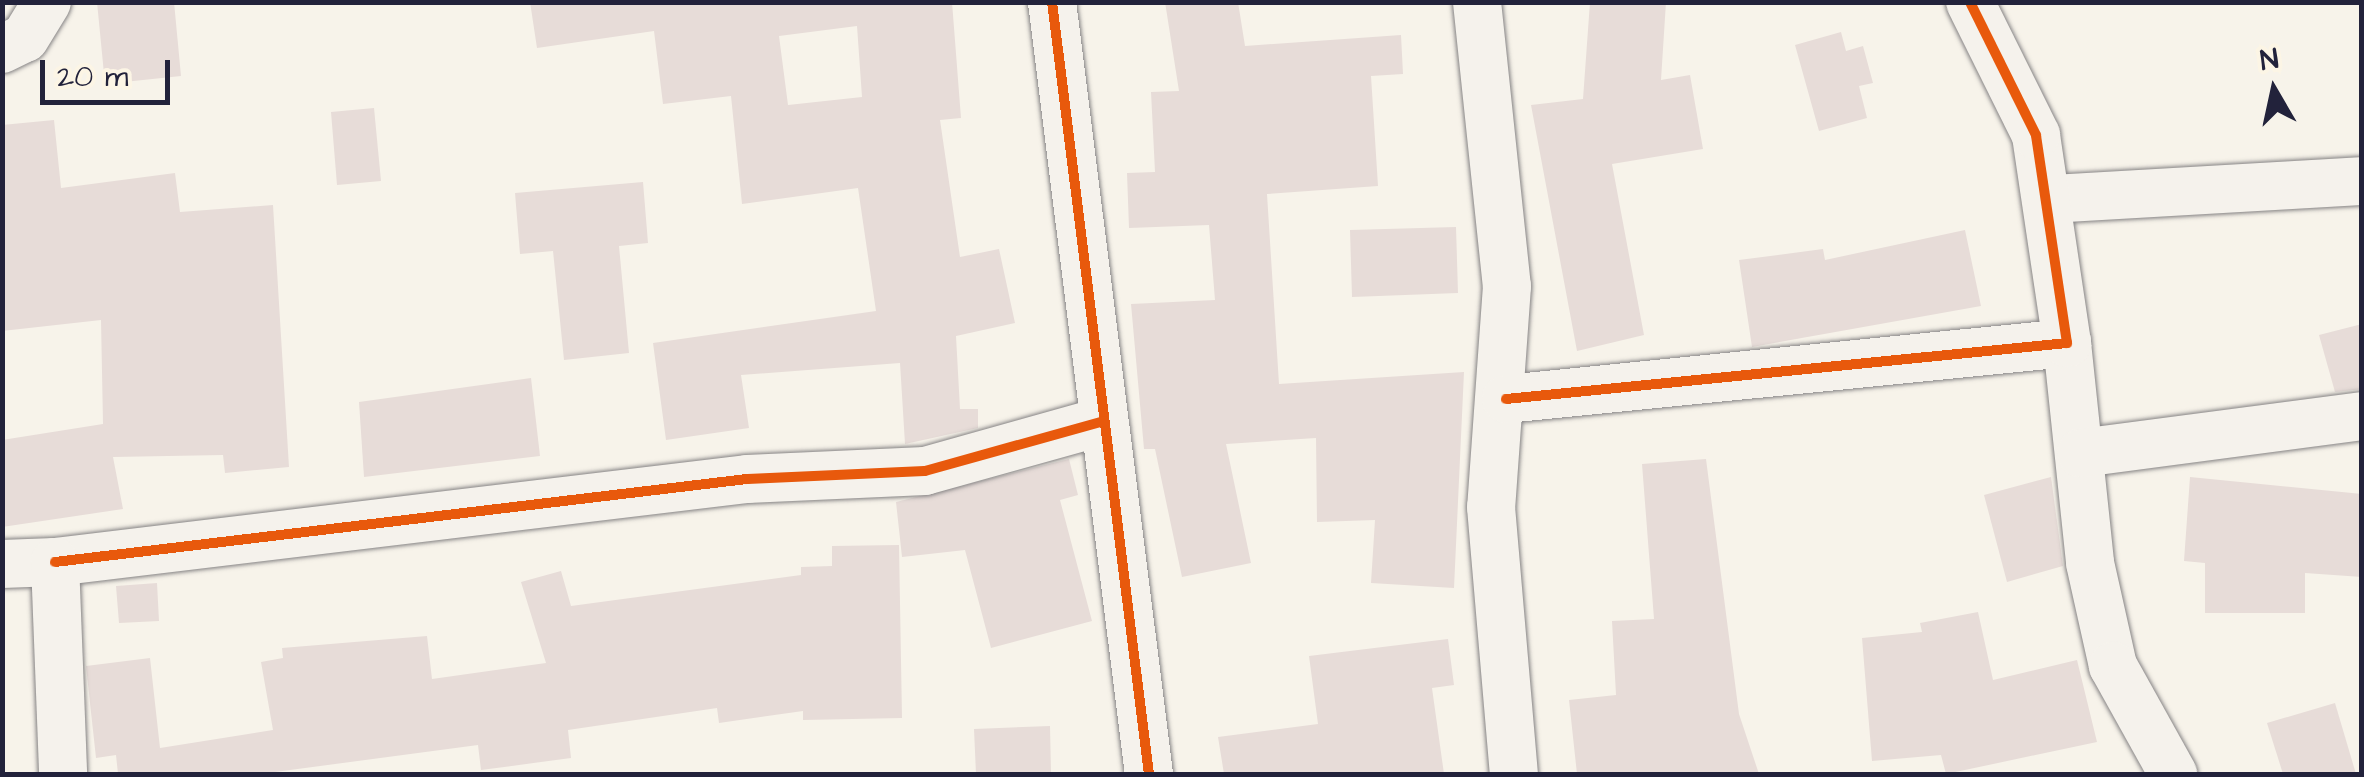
<!DOCTYPE html>
<style>
body{margin:0}
#map{position:relative;width:2364px;height:777px;overflow:hidden;background:#f7f3ea;font-family:"Architects Daughter",sans-serif}
div>[style]{position:absolute}
[style*='--x']{left:calc(var(--x)*1px);top:calc(var(--y)*1px);width:calc(var(--w)*1px);rotate:calc(var(--a)*1deg)}
.building>*{inset:0;background:#e7dcd8}
.roads{filter:drop-shadow(0 0 2px #868485) drop-shadow(0 0 2px #868485)}
.minor>*{height:48px;margin:-24px;padding:0 24px;transform-origin:24px;border-radius:24px;background:#f5f2ec}
.cycleway>*{height:10px;margin:-5px;padding:0 5px;transform-origin:5px;border-radius:5px;background:#e8590c}
span{translate:-50% -50%;white-space:nowrap;text-align:center;line-height:1.15;-webkit-text-stroke:8px #fcf5e5;paint-order:stroke}
.frame{position:absolute;inset:0;border:5px solid #22223b;pointer-events:none}
.north{position:absolute;left:2224px;top:40px;width:100px;height:100px;-webkit-text-stroke:8px #fcf5e5;paint-order:stroke;rotate:351deg;font-size:28px;font-weight:700;line-height:40px;text-align:center;color:#22223b}
.north::after{content:'';display:block;margin:auto;width:35px;height:45px;background:#22223b;clip-path:polygon(50% 0,100% 100%,50% 72%,0 100%)}
.scale{position:absolute;left:40px;top:60px;width:130px;height:45px;box-sizing:border-box;border:5px solid #22223b;border-top:0;padding-left:12px;font-size:30px;line-height:35px;white-space:nowrap;color:#22223b;-webkit-text-stroke:8px #fcf5e5;paint-order:stroke}
</style>
<div id="map">
<div class="building">
<i style="clip-path:polygon(97px 2px,174px 2px,181px 76px,105px 84px)"></i>
<i style="clip-path:polygon(evenodd,530px 2px,952px 2px,961px 118px,940px 120px,960px 257px,999px 249px,1015px 323px,956px 336px,960px 409px,978px 409px,978px 428px,905px 444px,900px 363px,741px 375px,749px 428px,666px 440px,653px 343px,876px 311px,858px 188px,742px 204px,731px 96px,663px 104px,654px 31px,537px 48px,530px 2px,857px 26px,862px 97px,788px 105px,779px 36px,857px 26px)"></i>
<i style="clip-path:polygon(1165px 2px,1238px 2px,1245px 46px,1401px 35px,1403px 74px,1371px 76px,1378px 186px,1267px 194px,1279px 384px,1464px 372px,1454px 588px,1371px 583px,1375px 520px,1317px 522px,1316px 438px,1226px 444px,1251px 563px,1182px 577px,1155px 449px,1144px 449px,1131px 304px,1215px 300px,1209px 225px,1129px 228px,1127px 173px,1155px 172px,1151px 92px,1179px 91px)"></i>
<i style="clip-path:polygon(1590px 2px,1666px 2px,1661px 80px,1690px 75px,1703px 149px,1612px 164px,1644px 335px,1577px 351px,1531px 105px,1583px 99px)"></i>
<i style="clip-path:polygon(1841px 32px,1846px 51px,1863px 46px,1873px 83px,1859px 86px,1867px 118px,1819px 131px,1795px 45px)"></i>
<i style="clip-path:polygon(374px 108px,381px 181px,337px 185px,331px 112px)"></i>
<i style="clip-path:polygon(54px 120px,61px 188px,175px 173px,180px 212px,273px 205px,289px 467px,225px 473px,223px 455px,113px 457px,123px 509px,2px 527px,2px 440px,103px 424px,101px 320px,2px 331px,2px 125px)"></i>
<i style="clip-path:polygon(643px 182px,648px 243px,619px 246px,629px 353px,564px 360px,553px 251px,520px 254px,515px 193px)"></i>
<i style="clip-path:polygon(1456px 227px,1458px 293px,1352px 297px,1350px 230px)"></i>
<i style="clip-path:polygon(1965px 230px,1981px 306px,1752px 347px,1739px 260px,1823px 249px,1825px 260px)"></i>
<i style="clip-path:polygon(2362px 324px,2362px 389px,2335px 392px,2319px 335px)"></i>
<i style="clip-path:polygon(531px 378px,540px 456px,364px 477px,359px 402px)"></i>
<i style="clip-path:polygon(1069px 459px,1078px 495px,1060px 500px,1092px 621px,991px 648px,965px 550px,902px 557px,896px 502px)"></i>
<i style="clip-path:polygon(1706px 459px,1739px 714px,1759px 774px,1577px 774px,1569px 700px,1616px 695px,1612px 621px,1654px 619px,1642px 464px)"></i>
<i style="clip-path:polygon(2051px 477px,2063px 566px,2007px 582px,1984px 495px)"></i>
<i style="clip-path:polygon(2190px 477px,2362px 494px,2362px 577px,2305px 573px,2305px 613px,2205px 613px,2205px 563px,2184px 561px)"></i>
<i style="clip-path:polygon(899px 545px,902px 718px,803px 720px,803px 711px,719px 723px,717px 708px,568px 730px,571px 758px,481px 770px,478px 745px,260px 774px,118px 774px,116px 755px,96px 758px,86px 666px,150px 658px,160px 748px,273px 730px,261px 662px,283px 658px,282px 648px,427px 636px,432px 679px,546px 663px,521px 582px,561px 571px,571px 606px,801px 575px,801px 567px,832px 566px,832px 546px)"></i>
<i style="clip-path:polygon(157px 583px,159px 621px,119px 623px,116px 586px)"></i>
<i style="clip-path:polygon(1978px 612px,1993px 680px,2077px 660px,2097px 742px,1946px 774px,1941px 755px,1872px 761px,1862px 638px,1922px 632px,1920px 623px)"></i>
<i style="clip-path:polygon(1448px 639px,1454px 685px,1432px 688px,1444px 774px,1224px 774px,1218px 737px,1318px 724px,1309px 656px)"></i>
<i style="clip-path:polygon(2335px 703px,2356px 774px,2283px 774px,2267px 723px)"></i>
<i style="clip-path:polygon(1050px 726px,1051px 774px,976px 774px,974px 729px)"></i>
</div>
<div class="roads">
<div class="minor">
<i style="--x:1052;--y:2;--w:778;--a:82.84"></i>
<i style="--x:1477;--y:2;--w:286;--a:84"></i>
<i style="--x:1507;--y:286;--w:222;--a:94.1"></i>
<i style="--x:1491;--y:507;--w:268;--a:85.1"></i>
<i style="--x:2;--y:49;--w:25;--a:-26"></i>
<i style="--x:25;--y:38;--w:42;--a:-58.6"></i>
<i style="--x:2051;--y:199;--w:312;--a:-3.3"></i>
<i style="--x:2067;--y:343;--w:221;--a:84"></i>
<i style="--x:2090;--y:563;--w:106;--a:77.4"></i>
<i style="--x:2113;--y:666;--w:124;--a:60.9"></i>
<i style="--x:1506;--y:399;--w:564;--a:-5.7"></i>
<i style="--x:2067;--y:343;--w:210;--a:-98.5"></i>
<i style="--x:2036;--y:135;--w:148;--a:-116.4"></i>
<i style="--x:2081;--y:453;--w:283;--a:-7.5"></i>
<i style="--x:55;--y:562;--w:697;--a:-6.84"></i>
<i style="--x:747;--y:479;--w:178;--a:-2.6"></i>
<i style="--x:925;--y:471;--w:186;--a:-15.6"></i>
<i style="--x:2;--y:564;--w:53;--a:-2.2"></i>
<i style="--x:55;--y:562;--w:212;--a:87.8"></i>
</div>
</div>
<div class="cycleway">
<i style="--x:1052;--y:2;--w:778;--a:82.84"></i>
<i style="--x:1506;--y:399;--w:564;--a:-5.7"></i>
<i style="--x:2067;--y:343;--w:210;--a:-98.5"></i>
<i style="--x:2036;--y:135;--w:148;--a:-116.4"></i>
<i style="--x:55;--y:562;--w:697;--a:-6.84"></i>
<i style="--x:747;--y:479;--w:178;--a:-2.6"></i>
<i style="--x:925;--y:471;--w:186;--a:-15.6"></i>
</div>
<div class="frame"></div>
<div class="north">N</div>
<div class="scale">20 m</div>
</div>
